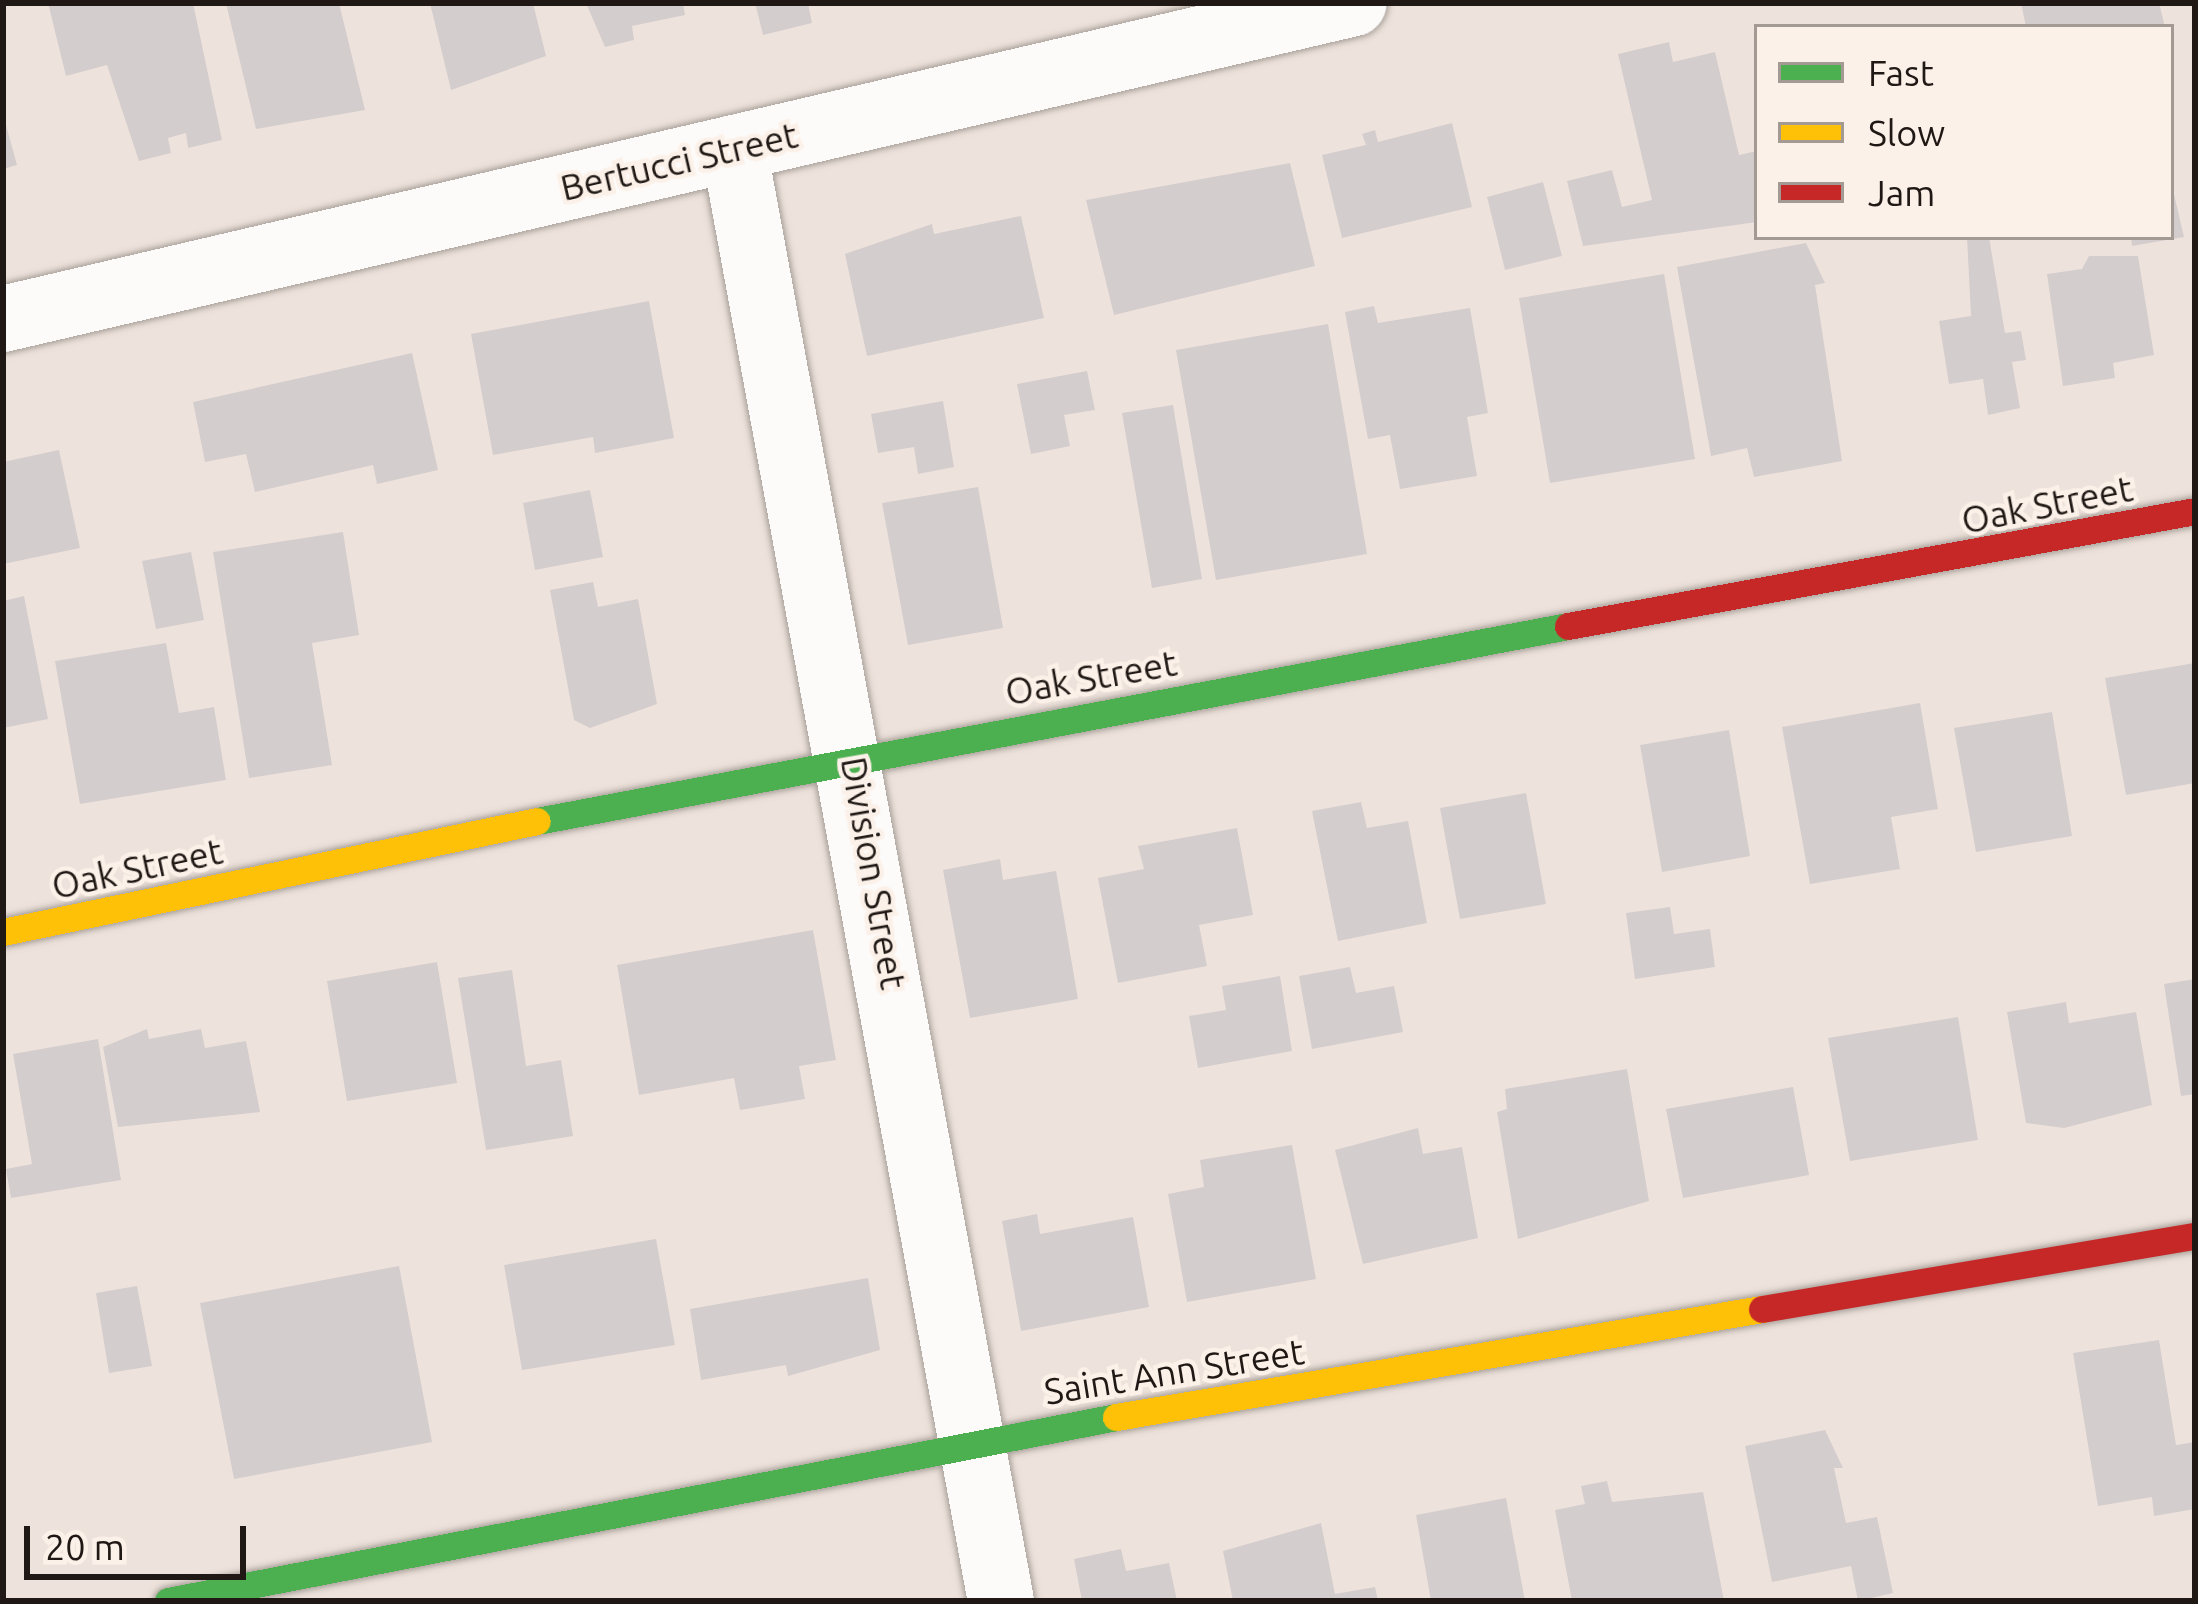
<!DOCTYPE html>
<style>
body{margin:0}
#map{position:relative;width:2198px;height:1604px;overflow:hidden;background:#eee3dc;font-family:Ubuntu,sans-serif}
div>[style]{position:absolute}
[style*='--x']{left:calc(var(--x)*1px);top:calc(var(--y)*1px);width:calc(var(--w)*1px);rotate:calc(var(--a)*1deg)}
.building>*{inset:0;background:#d4cdcd}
.roads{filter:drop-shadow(0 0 3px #a79f99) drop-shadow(0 0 3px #a79f99)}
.street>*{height:66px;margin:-33px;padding:0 33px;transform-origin:33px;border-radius:33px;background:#fcfbfa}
.fast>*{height:27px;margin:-13.5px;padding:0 13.5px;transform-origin:13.5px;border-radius:13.5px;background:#4caf50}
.slow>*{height:27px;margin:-13.5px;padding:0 13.5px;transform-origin:13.5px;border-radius:13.5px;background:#ffc107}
.jam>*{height:27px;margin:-13.5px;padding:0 13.5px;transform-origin:13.5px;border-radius:13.5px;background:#c62828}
span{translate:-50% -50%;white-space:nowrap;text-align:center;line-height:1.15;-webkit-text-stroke:9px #fcf1e9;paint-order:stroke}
.street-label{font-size:36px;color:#1f1814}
.frame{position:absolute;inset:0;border:6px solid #1f1814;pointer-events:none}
.legend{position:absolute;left:1754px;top:24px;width:420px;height:216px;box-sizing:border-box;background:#fcf1e9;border:3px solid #a49a94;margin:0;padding:15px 21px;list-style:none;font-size:36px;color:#1f1814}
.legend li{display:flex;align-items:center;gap:24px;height:60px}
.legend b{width:60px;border:3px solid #a49a94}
.scale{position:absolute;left:24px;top:1526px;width:222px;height:54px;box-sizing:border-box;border:6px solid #1f1814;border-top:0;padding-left:15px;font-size:36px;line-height:42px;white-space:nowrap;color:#1f1814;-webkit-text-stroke:9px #fcf1e9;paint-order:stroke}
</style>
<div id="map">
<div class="building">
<i style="clip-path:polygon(48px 3px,193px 3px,222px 140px,188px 148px,186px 133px,168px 138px,171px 153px,139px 161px,107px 65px,66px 76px)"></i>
<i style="clip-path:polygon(226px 3px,339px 3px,365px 110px,256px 129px)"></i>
<i style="clip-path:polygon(430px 3px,533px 3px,546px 56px,451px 90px)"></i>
<i style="clip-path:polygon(586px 3px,683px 3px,685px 15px,632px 26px,634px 40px,605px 47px)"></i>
<i style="clip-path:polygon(755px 3px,808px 3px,812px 23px,763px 35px)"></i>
<i style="clip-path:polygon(2021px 3px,2159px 3px,2165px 27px,2026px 27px)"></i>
<i style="clip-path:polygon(1669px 42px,1673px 62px,1715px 52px,1739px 155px,1757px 151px,1757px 222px,1583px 246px,1567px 181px,1612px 170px,1622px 207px,1652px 200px,1618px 54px)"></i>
<i style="clip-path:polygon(3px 114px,17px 165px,3px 169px)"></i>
<i style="clip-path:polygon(1452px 123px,1472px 207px,1342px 238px,1322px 155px,1366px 145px,1362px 134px,1375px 130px,1378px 142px)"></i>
<i style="clip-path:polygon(1290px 163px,1315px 266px,1114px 315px,1086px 200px)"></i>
<i style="clip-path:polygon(2171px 181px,2184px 237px,2132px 246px,2131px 237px,2171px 239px)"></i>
<i style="clip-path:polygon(1543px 182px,1562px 256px,1505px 270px,1487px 197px)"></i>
<i style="clip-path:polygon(1021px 216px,1044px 318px,867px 356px,845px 254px,932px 224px,934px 234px)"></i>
<i style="clip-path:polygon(1967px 237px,1989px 237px,2005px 333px,2021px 331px,2026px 360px,2012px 362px,2020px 408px,1988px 415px,1983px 379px,1949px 384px,1939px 321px,1971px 316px)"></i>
<i style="clip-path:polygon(1806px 243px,1825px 283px,1815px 285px,1842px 461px,1754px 477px,1747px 448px,1711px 456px,1677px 267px)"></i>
<i style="clip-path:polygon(2089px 256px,2138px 256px,2154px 355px,2113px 363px,2115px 378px,2063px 386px,2047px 274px,2082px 269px)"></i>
<i style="clip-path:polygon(1664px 274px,1695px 459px,1550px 483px,1519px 298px)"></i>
<i style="clip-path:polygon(649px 301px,674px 438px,595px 453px,593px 437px,493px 455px,471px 334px)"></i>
<i style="clip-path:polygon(1374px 306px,1378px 323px,1470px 308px,1488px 413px,1467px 417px,1477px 476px,1400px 489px,1390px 435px,1368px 439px,1345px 312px)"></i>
<i style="clip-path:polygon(1328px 324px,1367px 554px,1216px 580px,1176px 350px)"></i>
<i style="clip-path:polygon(412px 353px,438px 470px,377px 484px,373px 465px,255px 492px,246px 454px,205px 462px,193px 402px)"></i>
<i style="clip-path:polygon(1087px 371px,1095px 410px,1064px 415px,1070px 446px,1031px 454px,1017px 384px)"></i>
<i style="clip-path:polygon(943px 401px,954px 467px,918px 474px,914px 447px,878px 453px,871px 414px)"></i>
<i style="clip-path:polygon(1173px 405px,1202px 579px,1152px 588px,1122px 413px)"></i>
<i style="clip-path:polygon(59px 450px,80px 548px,3px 564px,3px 462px)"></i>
<i style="clip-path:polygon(978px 487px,1003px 628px,908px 645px,882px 503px)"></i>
<i style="clip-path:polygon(590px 490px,603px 557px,535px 570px,523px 503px)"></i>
<i style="clip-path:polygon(343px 532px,359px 635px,312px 643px,332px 765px,249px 778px,213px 552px)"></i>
<i style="clip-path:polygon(191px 552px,204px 620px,156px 629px,142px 561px)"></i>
<i style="clip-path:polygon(593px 582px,598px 607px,638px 599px,657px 704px,590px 728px,574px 720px,550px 590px)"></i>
<i style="clip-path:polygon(24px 596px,48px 719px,3px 728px,3px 601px)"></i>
<i style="clip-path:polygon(166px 643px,179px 713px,214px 707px,226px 780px,80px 804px,55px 661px)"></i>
<i style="clip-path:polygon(2195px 663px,2195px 783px,2126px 795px,2105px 678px)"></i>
<i style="clip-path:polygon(1920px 703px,1938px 809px,1891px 817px,1900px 869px,1810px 884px,1782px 727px)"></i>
<i style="clip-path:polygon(2052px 712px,2072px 836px,1976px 852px,1954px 728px)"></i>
<i style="clip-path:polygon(1729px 730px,1750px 856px,1662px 872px,1640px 745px)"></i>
<i style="clip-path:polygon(1526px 793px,1546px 904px,1460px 919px,1440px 808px)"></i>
<i style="clip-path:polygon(1361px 802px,1367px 828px,1408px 821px,1427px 923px,1338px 941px,1312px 811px)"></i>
<i style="clip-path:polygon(1237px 828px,1253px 915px,1199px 925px,1207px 966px,1118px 983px,1098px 878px,1144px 869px,1138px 846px)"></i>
<i style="clip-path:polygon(1000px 859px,1003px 880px,1056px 871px,1078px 999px,970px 1018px,943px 870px)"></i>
<i style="clip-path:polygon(1670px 907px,1674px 934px,1710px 929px,1715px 967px,1635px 979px,1626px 913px)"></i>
<i style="clip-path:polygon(813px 930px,836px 1060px,799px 1066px,805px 1099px,740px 1110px,734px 1078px,639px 1095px,617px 965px)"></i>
<i style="clip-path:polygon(437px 962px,457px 1083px,347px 1101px,327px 981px)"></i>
<i style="clip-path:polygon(1350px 967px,1356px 993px,1394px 986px,1403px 1032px,1312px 1049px,1299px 976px)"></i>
<i style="clip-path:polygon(512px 970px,526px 1066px,561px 1060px,573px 1136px,486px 1150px,458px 978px)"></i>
<i style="clip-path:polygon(1280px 976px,1292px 1051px,1198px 1068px,1189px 1016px,1226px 1010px,1222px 986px)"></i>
<i style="clip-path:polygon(2195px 979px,2195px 1094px,2181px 1096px,2164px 984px)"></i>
<i style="clip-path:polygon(2066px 1002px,2069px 1023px,2136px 1012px,2152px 1105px,2064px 1128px,2026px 1123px,2007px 1012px)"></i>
<i style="clip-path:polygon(1958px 1017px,1978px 1140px,1850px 1161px,1828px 1038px)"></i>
<i style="clip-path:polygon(147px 1029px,149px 1039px,201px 1029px,205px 1048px,246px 1041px,260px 1112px,118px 1127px,103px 1047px)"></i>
<i style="clip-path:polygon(98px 1039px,121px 1180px,11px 1198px,6px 1169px,32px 1164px,13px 1054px)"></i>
<i style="clip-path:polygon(1627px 1069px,1649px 1201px,1518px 1239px,1497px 1112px,1507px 1109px,1505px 1089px)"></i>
<i style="clip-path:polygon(1793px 1087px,1809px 1175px,1683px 1198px,1666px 1109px)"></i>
<i style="clip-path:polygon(1418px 1128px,1423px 1154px,1462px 1147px,1478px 1238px,1363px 1264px,1335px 1150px)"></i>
<i style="clip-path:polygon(1292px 1145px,1316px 1279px,1187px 1302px,1168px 1194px,1204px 1187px,1200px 1160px)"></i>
<i style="clip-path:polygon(1037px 1214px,1040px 1234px,1133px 1217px,1149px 1307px,1021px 1331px,1002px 1221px)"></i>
<i style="clip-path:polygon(656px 1239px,675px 1345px,522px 1370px,504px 1265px)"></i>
<i style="clip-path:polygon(399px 1266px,432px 1442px,234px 1479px,200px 1303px)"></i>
<i style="clip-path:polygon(868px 1278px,880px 1350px,788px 1376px,786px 1365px,701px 1380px,690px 1309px)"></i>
<i style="clip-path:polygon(137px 1286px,152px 1366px,109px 1373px,96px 1293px)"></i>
<i style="clip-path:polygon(2159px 1340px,2176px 1445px,2195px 1442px,2195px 1509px,2154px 1516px,2152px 1497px,2098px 1506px,2073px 1353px)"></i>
<i style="clip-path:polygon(1825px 1430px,1843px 1468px,1834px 1468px,1846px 1523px,1877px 1517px,1893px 1593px,1858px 1601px,1851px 1566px,1772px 1582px,1745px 1446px)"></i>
<i style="clip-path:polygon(1607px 1481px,1612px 1502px,1703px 1492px,1724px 1601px,1572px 1601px,1555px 1510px,1585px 1504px,1581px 1486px)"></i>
<i style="clip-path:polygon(1506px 1498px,1525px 1601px,1431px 1601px,1416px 1515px)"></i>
<i style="clip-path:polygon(1321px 1523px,1335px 1594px,1375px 1587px,1378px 1601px,1233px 1601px,1223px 1551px)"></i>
<i style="clip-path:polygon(1121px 1549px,1126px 1571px,1169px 1563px,1177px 1601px,1082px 1601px,1074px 1559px)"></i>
</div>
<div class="roads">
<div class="street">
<i style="--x:734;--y:148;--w:1477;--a:79.59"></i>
<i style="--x:3;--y:319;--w:1387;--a:-13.16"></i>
</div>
<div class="fast">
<i style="--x:537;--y:821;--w:1049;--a:-10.71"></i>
<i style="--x:168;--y:1601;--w:966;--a:-10.98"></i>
</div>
<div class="slow">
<i style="--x:3;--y:932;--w:545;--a:-11.74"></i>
<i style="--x:1116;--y:1417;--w:655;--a:-9.49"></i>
</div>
<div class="jam">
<i style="--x:1568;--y:626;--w:637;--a:-10.39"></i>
<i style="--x:1762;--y:1309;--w:439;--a:-9.6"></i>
</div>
</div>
<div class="street-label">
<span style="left:679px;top:161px;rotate:-13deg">Bertucci Street</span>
<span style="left:2047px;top:504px;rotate:-11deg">Oak Street</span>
<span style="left:1091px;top:677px;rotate:-10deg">Oak Street</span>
<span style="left:137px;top:868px;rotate:-12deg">Oak Street</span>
<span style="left:874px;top:873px;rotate:80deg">Division Street</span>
<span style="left:1174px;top:1371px;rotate:-9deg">Saint Ann Street</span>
</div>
<div class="frame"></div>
<ul class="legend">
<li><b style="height:15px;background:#4caf50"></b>Fast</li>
<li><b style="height:15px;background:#ffc107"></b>Slow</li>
<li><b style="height:15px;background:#c62828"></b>Jam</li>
</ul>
<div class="scale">20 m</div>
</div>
